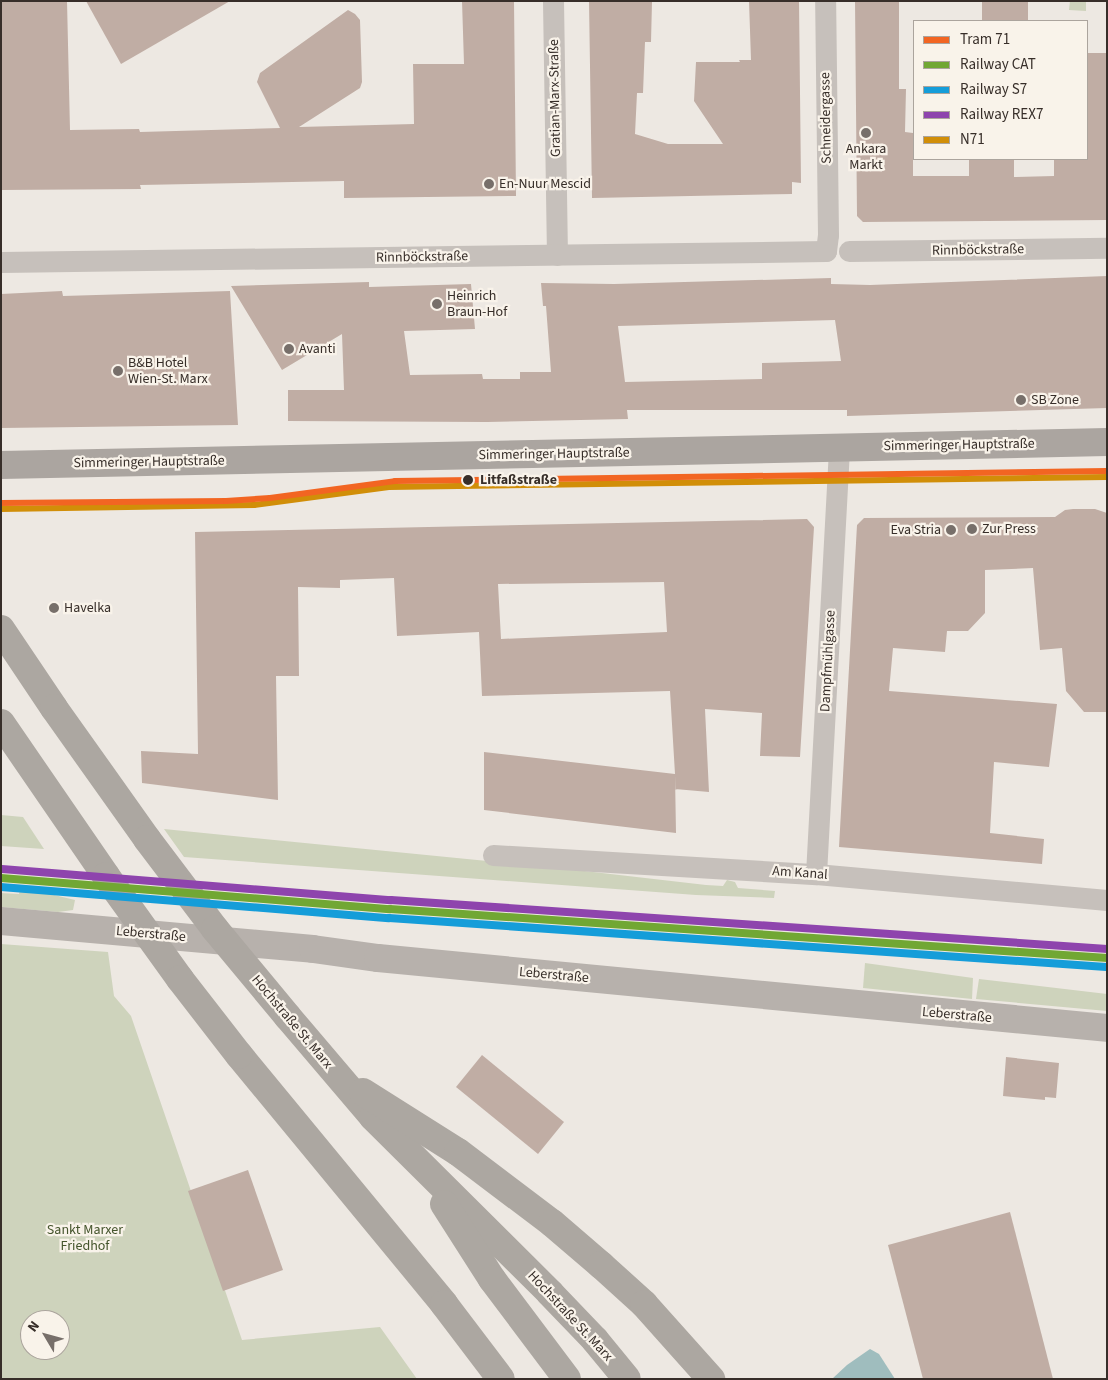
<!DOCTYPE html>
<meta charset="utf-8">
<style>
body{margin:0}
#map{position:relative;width:1108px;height:1380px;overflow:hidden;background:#ede8e2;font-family:"Source Sans 3",sans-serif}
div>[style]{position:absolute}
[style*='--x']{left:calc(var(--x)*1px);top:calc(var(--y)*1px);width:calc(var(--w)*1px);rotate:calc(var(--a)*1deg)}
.green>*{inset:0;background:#ced3bc}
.water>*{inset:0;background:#9fbdbe}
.building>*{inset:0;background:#c0ada4}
.street>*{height:21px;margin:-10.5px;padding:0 10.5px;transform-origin:10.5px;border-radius:10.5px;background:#c6c0bb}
.secondary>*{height:28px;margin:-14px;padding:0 14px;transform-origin:14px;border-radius:14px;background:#b7b1ac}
.primary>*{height:28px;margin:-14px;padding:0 14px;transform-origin:14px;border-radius:14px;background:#aba5a0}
.highway>*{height:28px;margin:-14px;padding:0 14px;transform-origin:14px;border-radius:14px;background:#aca7a1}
.highway-bridge>*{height:28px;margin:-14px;padding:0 14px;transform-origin:14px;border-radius:14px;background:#aca7a1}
.bus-1>*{height:6px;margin:-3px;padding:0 3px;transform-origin:3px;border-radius:3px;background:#d18e08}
.rail-1>*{height:8px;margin:-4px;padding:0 4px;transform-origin:4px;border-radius:4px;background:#71a734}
.rail-2>*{height:8px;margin:-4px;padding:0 4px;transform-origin:4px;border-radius:4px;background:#159dd9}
.rail-3>*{height:8px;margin:-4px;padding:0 4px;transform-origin:4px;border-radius:4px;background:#8e44ad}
.tram-1>*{height:6px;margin:-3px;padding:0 3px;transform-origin:3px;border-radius:3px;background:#f26522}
.dots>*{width:14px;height:14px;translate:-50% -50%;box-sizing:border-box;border:2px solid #f9f3ea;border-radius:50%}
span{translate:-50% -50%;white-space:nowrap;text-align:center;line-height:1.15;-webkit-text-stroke:4.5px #f9f3ea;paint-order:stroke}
.street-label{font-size:14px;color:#372e29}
.poi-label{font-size:14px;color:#372e29}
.left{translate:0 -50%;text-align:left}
.right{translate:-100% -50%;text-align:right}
.stop-label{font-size:14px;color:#372e29;font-weight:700}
.park-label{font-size:14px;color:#45552d}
.frame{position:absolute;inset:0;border:2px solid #372e29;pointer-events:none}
.legend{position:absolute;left:913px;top:20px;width:175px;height:140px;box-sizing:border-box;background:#f9f3ea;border:1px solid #aba49d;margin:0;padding:6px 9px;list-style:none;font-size:15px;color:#372e29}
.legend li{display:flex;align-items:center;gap:10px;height:25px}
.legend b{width:25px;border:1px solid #aba49d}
.north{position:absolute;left:20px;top:1310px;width:50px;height:50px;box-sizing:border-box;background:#f9f3ea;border:1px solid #aba49d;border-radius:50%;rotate:307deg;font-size:14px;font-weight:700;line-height:20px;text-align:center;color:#372e29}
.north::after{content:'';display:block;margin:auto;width:18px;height:22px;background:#776f6a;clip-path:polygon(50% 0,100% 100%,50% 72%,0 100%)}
</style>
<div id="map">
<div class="green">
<i style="clip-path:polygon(1070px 1px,1086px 1px,1086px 11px,1069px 10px)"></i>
<i style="clip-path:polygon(1px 815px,23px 817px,44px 849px,1px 846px)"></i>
<i style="clip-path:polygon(164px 829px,567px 869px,706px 885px,723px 886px,727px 880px,735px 882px,738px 888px,775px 891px,774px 898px,696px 895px,184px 857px)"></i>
<i style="clip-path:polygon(20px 889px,46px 893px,75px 900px,73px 910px,58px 912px,1px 907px,1px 893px,19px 894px)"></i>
<i style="clip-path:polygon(evenodd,1px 944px,108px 952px,114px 996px,131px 1016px,242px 1340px,380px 1327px,417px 1379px,1px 1379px,1px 944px,30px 1320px,60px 1320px,60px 1350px,30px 1350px,30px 1320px)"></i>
<i style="clip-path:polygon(865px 963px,973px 978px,972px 999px,863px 988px)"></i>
<i style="clip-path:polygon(979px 979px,1107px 994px,1107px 1011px,976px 999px)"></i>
</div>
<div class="water">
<i style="clip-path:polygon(870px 1349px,879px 1354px,895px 1379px,832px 1379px,847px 1365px)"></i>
</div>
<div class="building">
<i style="clip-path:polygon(1px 1px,67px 1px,70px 130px,139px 129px,140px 132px,280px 128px,257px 82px,260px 73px,348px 10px,355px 14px,360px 20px,362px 82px,360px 88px,299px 127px,414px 124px,413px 64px,464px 64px,462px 1px,514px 1px,516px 196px,344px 198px,344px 181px,140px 185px,141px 189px,1px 190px)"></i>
<i style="clip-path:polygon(86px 1px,230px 1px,121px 64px)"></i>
<i style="clip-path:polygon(589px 1px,652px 2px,651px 42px,645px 42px,643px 93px,637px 93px,635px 134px,668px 144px,723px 144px,694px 101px,696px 62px,740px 62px,739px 60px,751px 60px,749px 1px,799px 1px,801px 183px,792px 182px,792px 194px,592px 198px)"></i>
<i style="clip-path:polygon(855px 1px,899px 1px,899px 89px,906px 89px,905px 132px,913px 133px,913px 176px,969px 176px,969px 159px,1014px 159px,1014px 177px,1054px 176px,1054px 159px,1087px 159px,1087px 53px,1107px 53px,1107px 220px,863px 222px,857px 216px)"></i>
<i style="clip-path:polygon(982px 1px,1028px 1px,1028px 21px,982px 21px)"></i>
<i style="clip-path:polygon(evenodd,1107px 276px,1107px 408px,847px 416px,847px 410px,627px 410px,628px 419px,487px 422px,288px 421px,288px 390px,344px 390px,342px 334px,282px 370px,231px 286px,369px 282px,369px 287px,471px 284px,475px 329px,404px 331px,410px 375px,482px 374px,483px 379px,520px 379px,520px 372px,551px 372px,546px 306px,543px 306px,541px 283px,614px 284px,831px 278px,831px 284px,870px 285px,1107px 276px,835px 320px,841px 361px,762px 363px,762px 379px,625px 382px,618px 326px,835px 320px)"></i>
<i style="clip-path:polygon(62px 291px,63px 296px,230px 291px,238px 425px,1px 428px,1px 294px)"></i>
<i style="clip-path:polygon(1073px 509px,1095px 509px,1107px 513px,1107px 712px,1084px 712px,1066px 691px,1062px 648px,1040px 650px,1033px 568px,985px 570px,985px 613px,968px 631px,947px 631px,945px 652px,893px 648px,889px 691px,1057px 704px,1049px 767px,994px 762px,990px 833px,1044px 839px,1042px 864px,839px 847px,857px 525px,864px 518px,1055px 517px,1065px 510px)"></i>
<i style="clip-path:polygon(evenodd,807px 519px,814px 527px,800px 757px,760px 756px,762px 713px,705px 709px,709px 792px,675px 789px,675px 775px,676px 833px,484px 810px,484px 752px,675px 774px,670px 691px,482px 696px,479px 632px,397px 636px,394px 578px,340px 580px,340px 588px,298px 587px,299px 676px,276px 676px,278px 800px,142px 783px,141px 751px,198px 754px,195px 532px,807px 519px,664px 582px,667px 632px,501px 639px,498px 584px,664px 582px)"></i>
<i style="clip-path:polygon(482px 1055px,564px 1122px,538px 1154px,456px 1087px)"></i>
<i style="clip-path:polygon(1006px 1057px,1059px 1063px,1056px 1098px,1045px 1097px,1045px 1100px,1003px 1096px)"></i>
<i style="clip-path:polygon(248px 1170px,283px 1270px,223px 1291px,188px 1191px)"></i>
<i style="clip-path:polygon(1010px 1212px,1053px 1379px,923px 1379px,888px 1245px)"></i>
</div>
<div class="street">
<i style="--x:553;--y:1;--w:254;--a:89.1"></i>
<i style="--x:849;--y:251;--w:258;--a:-0.7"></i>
<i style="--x:1;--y:262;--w:825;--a:-0.76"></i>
<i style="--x:826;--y:251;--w:16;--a:-83"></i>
<i style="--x:828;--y:235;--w:234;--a:-90.7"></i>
<i style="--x:493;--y:855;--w:324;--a:3.4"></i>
<i style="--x:816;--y:874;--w:292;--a:5.1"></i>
<i style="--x:816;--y:874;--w:427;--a:-86.9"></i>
</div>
<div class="secondary">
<i style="--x:1;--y:921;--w:313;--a:5.1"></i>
<i style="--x:313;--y:949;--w:66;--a:7.9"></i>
<i style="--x:378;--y:958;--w:732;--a:5.48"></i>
</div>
<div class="primary">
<i style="--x:1;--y:465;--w:1106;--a:-1.19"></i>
</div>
<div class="highway">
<i style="--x:288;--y:1017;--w:131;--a:49.6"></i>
<i style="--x:373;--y:1117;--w:250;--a:44.8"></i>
<i style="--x:550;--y:1293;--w:65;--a:46.2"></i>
<i style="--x:595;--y:1340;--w:50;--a:50.6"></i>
<i style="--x:239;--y:1055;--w:323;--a:50.5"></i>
<i style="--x:444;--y:1304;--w:94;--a:52.8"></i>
<i style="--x:363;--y:1092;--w:112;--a:32.3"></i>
<i style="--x:458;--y:1152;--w:118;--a:37.1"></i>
<i style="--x:552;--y:1223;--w:65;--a:40.6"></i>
<i style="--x:601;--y:1265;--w:58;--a:42.2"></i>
<i style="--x:644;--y:1304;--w:101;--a:48.2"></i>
<i style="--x:444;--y:1204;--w:89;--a:57.4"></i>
<i style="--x:492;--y:1279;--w:125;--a:53.1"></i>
</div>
<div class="highway-bridge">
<i style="--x:1;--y:629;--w:95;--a:56.1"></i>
<i style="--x:54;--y:708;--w:161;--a:54.6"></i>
<i style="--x:147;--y:839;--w:113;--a:52.9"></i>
<i style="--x:215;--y:929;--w:114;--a:50.3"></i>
<i style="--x:1;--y:723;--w:186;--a:55.5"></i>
<i style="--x:106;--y:876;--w:127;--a:54.3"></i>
<i style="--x:180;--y:979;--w:96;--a:52.2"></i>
</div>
<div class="bus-1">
<i style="--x:1;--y:509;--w:253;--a:-0.9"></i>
<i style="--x:254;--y:505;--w:136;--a:-7.6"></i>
<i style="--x:389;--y:487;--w:718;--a:-0.8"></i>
</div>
<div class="rail-1">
<i style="--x:1;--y:878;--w:390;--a:4.6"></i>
<i style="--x:390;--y:909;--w:719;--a:3.91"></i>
</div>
<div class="rail-2">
<i style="--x:1;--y:887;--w:389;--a:4.6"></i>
<i style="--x:389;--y:918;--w:719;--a:3.91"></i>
</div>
<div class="rail-3">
<i style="--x:2;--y:869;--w:390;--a:4.6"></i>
<i style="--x:391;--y:900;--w:718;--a:3.91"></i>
</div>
<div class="tram-1">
<i style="--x:1;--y:503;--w:225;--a:-0.5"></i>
<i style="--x:226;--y:501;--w:44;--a:-3.9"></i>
<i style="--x:270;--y:498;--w:126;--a:-7.7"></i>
<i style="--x:395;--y:481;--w:712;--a:-0.8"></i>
</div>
<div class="dots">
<i style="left:866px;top:133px;background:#776f6a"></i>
<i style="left:489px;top:184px;background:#776f6a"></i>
<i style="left:437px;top:304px;background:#776f6a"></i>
<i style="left:289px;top:349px;background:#776f6a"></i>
<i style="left:118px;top:371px;background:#776f6a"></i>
<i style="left:1021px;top:400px;background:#776f6a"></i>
<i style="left:468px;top:480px;background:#372e29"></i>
<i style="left:972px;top:529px;background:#776f6a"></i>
<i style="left:951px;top:530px;background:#776f6a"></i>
<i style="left:54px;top:608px;background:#776f6a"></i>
</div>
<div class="street-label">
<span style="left:555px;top:98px;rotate:-91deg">Gratian-Marx-Straße</span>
<span style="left:826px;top:118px;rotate:-91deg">Schneidergasse</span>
<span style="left:978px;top:250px;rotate:-1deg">Rinnböckstraße</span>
<span style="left:422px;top:257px;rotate:-1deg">Rinnböckstraße</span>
<span style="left:959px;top:445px;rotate:-1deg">Simmeringer Hauptstraße</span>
<span style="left:554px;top:454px;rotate:-1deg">Simmeringer Hauptstraße</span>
<span style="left:149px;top:462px;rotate:-1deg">Simmeringer Hauptstraße</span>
<span style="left:828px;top:661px;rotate:-87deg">Dampfmühlgasse</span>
<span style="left:800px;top:873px;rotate:4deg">Am Kanal</span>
<span style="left:151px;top:934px;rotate:5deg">Leberstraße</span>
<span style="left:554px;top:975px;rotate:5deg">Leberstraße</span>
<span style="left:957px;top:1015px;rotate:5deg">Leberstraße</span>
<span style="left:292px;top:1022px;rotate:50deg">Hochstraße St. Marx</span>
<span style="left:570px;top:1316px;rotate:47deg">Hochstraße St. Marx</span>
</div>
<div class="poi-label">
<span style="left:866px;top:157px">Ankara<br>Markt</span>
<span class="left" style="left:499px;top:184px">En-Nuur Mescid</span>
<span class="left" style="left:447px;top:304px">Heinrich<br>Braun-Hof</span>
<span class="left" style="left:299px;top:349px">Avanti</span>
<span class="left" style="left:128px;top:371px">B&amp;B Hotel<br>Wien-St. Marx</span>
<span class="left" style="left:1031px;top:400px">SB Zone</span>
<span class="left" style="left:982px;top:529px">Zur Press</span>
<span class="right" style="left:941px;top:530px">Eva Stria</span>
<span class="left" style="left:64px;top:608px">Havelka</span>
</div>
<div class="stop-label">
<span class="left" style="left:480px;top:480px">Litfaßstraße</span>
</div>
<div class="park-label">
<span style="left:85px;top:1238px">Sankt Marxer<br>Friedhof</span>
</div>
<div class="frame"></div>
<ul class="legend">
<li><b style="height:6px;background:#f26522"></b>Tram 71</li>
<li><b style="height:6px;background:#71a734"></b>Railway CAT</li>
<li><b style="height:6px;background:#159dd9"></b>Railway S7</li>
<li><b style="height:6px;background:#8e44ad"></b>Railway REX7</li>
<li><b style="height:6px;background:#d18e08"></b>N71</li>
</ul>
<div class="north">N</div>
</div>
